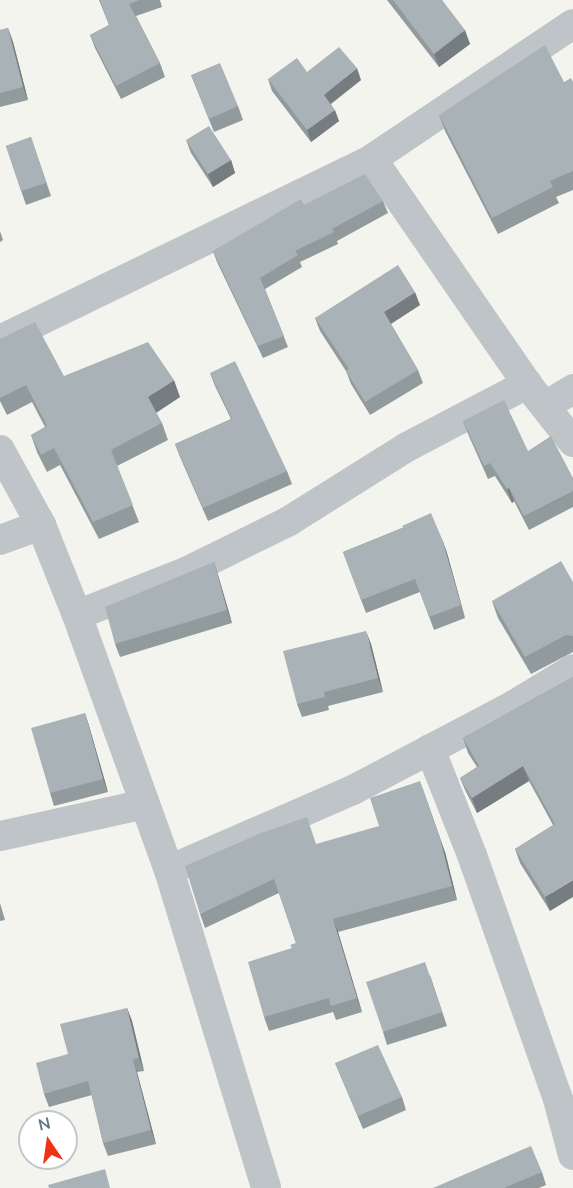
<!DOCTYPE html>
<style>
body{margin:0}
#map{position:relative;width:573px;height:1188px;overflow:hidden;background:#f4f4ef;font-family:"Nunito Sans",sans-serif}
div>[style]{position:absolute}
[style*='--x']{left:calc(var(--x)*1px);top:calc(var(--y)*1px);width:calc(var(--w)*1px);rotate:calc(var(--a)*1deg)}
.minor>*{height:30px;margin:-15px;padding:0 15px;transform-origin:15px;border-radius:15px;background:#bec4c7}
.wall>*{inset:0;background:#919a9d}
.shaded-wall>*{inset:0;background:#767d80}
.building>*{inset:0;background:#a9b3b7}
span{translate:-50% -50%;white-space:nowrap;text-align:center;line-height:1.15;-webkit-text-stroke:6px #fff;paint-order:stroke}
.north{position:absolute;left:18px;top:1110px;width:60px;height:60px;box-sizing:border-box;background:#fff;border:2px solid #c0c9cd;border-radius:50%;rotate:347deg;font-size:16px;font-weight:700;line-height:24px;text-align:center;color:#617783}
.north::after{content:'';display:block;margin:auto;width:21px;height:27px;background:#f03114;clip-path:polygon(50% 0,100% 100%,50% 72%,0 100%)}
</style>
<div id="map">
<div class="minor">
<i style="--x:372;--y:159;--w:273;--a:55.4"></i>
<i style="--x:527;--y:384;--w:74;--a:51.6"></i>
<i style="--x:0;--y:340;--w:414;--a:-25.9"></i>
<i style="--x:372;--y:159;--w:242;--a:-33.9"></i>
<i style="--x:545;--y:406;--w:33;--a:-31"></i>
<i style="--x:0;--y:450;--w:85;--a:61.3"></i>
<i style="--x:41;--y:525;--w:97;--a:68.2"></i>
<i style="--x:77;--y:615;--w:271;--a:70.2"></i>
<i style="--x:169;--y:870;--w:332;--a:73"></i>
<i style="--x:0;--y:540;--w:44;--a:-20.1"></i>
<i style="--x:77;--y:615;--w:119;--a:-21.6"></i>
<i style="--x:188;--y:571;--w:113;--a:-26.3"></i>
<i style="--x:289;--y:521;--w:139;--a:-32.1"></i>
<i style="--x:407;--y:447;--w:136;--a:-27.7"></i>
<i style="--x:430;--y:749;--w:114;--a:68.4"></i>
<i style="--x:472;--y:855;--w:259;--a:70.6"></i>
<i style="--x:558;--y:1099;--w:58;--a:75"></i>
<i style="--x:0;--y:836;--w:148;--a:-12.4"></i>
<i style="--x:169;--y:870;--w:201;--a:-23.5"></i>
<i style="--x:353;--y:790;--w:180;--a:-27.8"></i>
<i style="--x:512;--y:706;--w:71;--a:-31.2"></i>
</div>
<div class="wall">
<i style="clip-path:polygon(99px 0,160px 0,162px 7px,136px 16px,160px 63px,165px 77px,121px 99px,95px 48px,90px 35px,109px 25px)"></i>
<i style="clip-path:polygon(387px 0,442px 0,470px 44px,439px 67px)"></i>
<i style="clip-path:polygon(8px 28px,13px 42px,28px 100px,0 107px,0 30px)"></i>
<i style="clip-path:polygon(307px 72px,361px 80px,331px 104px,339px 121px,311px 142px,272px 91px,268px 79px)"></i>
<i style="clip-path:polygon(191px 75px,238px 106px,243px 120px,214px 132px)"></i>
<i style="clip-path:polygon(564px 82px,573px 82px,573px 190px,556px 197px,559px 203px,498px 234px,445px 131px,439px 115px)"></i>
<i style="clip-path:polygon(31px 137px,51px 196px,26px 205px,6px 146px)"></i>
<i style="clip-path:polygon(186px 140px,231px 160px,235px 173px,213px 187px,191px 153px)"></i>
<i style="clip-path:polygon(383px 201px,388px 213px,337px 241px,338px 244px,300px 262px,302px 267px,265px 289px,288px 347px,263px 358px,217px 262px,213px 251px,304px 205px)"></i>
<i style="clip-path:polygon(0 231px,3px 240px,0 242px)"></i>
<i style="clip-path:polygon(420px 305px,391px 324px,418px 370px,423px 383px,370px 415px,351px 384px,346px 371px,320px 331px,315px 318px)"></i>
<i style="clip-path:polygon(0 339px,64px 376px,180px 397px,156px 413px,162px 423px,168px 440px,117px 466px,139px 522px,99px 539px,60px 465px,47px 472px,37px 452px,31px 435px,45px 427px,32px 402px,7px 415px,0 401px)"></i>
<i style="clip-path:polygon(210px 373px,287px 471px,292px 484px,208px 521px,180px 457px,175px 444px,231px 419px,215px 386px)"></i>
<i style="clip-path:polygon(463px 421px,528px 451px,573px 478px,573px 507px,529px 530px,514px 501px,512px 503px,495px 476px,488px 479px,468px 434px)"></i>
<i style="clip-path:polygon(402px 528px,442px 539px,447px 553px,465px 618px,434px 630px,420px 592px,366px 613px,343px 552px)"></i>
<i style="clip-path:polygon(214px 562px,218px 575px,232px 623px,120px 657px,115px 644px)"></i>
<i style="clip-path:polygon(573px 582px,573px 652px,531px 674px,498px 618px,492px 601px)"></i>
<i style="clip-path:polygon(371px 644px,383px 692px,328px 706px,329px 710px,302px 717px,297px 704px)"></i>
<i style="clip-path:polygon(573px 677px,550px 911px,520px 863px,515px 849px,553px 825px,529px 781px,477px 813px,466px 792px,460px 778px,477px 767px,468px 753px,463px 738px)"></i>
<i style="clip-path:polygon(85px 713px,89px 726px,108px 792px,54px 806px,50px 793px)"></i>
<i style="clip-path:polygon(317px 844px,445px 852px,457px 900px,338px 932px,362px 1012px,336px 1020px,333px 1012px,269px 1031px,264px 1017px,292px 948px,296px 943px,279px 893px,205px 928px,200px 914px)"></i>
<i style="clip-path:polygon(0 903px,5px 920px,0 921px)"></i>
<i style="clip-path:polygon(430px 975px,447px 1026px,387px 1045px,383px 1032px)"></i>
<i style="clip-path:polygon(127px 1008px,132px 1021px,144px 1071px,137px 1072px,156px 1144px,108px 1156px,103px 1143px,92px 1095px,49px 1107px,44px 1094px,68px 1054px)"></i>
<i style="clip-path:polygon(335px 1063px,402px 1097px,406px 1110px,363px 1129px)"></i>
<i style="clip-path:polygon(542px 1172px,546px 1185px,539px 1188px,433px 1188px)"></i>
</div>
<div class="shaded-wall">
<i style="clip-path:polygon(8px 28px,13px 42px,28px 100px,23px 87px)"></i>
<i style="clip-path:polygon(465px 30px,470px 44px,439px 67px,434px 54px)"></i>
<i style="clip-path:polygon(357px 68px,361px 80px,328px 106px,324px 95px)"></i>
<i style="clip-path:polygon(335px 110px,339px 121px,311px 142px,307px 130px)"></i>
<i style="clip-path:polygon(231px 160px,235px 173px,213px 187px,208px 174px)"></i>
<i style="clip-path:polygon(415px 292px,420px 305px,389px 325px,384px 312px)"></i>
<i style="clip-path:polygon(174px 380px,180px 397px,154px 414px,148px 397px)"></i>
<i style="clip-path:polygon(509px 488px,514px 501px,512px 503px,507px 489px)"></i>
<i style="clip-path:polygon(442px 539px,447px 553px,465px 618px,461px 605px)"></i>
<i style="clip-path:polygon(214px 562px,218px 575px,232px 623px,227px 610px)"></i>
<i style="clip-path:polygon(366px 631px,371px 644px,383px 692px,378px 678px)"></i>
<i style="clip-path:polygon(85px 713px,89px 726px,108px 792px,103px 779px)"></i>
<i style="clip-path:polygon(523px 766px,529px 781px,477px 813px,472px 798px)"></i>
<i style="clip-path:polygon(420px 781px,445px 852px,457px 900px,452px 886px)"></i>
<i style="clip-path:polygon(573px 880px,573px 897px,550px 911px,545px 897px)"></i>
<i style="clip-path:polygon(333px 919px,338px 932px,362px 1012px,357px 998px)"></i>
<i style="clip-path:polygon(127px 1008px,132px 1021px,144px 1071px,139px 1058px)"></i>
<i style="clip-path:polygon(133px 1059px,137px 1072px,156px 1144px,151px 1130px)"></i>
</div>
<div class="building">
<i style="clip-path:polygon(100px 0,139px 0,129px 4px,160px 63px,116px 86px,90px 35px,109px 25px)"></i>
<i style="clip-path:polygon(393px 0,442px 0,465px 30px,434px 54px)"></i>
<i style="clip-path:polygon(8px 28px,23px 87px,0 93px,0 30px)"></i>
<i style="clip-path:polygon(545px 45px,564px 82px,571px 78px,573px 82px,573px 171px,550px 181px,553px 187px,492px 218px,439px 115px)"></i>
<i style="clip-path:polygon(339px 47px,357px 68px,324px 95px,335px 110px,307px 130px,268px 79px,297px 58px,307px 72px)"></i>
<i style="clip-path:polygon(220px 63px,238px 106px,209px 119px,191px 75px)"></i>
<i style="clip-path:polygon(209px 126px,231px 160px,208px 174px,186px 140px)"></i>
<i style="clip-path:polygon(31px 137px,46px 183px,21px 191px,6px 146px)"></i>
<i style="clip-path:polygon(365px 174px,383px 201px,332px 229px,334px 232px,295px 251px,298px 255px,260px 278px,284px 336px,258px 346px,213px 251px,301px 199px,304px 205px)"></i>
<i style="clip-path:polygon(398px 265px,415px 292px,384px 312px,418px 370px,365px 402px,346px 371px,349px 369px,315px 318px)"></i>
<i style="clip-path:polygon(35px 322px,64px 376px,148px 342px,174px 380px,148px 397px,162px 423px,111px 450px,133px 505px,93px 522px,54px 448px,41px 455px,31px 435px,47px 426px,26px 385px,0 398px,0 339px)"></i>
<i style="clip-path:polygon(235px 361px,287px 471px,203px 508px,175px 444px,232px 419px,210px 373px)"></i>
<i style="clip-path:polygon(504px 400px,528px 451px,551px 436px,573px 478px,573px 491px,524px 516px,509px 488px,507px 489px,490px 463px,484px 466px,463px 421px)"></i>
<i style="clip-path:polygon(431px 513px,442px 539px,461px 605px,429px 617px,415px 579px,361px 600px,343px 552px,403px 528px,402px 526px)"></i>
<i style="clip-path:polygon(561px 561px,573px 582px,573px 636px,566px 635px,525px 657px,492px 601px)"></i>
<i style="clip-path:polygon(214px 562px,227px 610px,115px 644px,105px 607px)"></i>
<i style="clip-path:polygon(366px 631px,378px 678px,324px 692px,325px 697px,297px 704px,283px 651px)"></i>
<i style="clip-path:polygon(573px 677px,573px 880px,545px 897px,515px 849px,555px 824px,523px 766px,472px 798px,460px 778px,479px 766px,463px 738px)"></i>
<i style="clip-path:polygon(85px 713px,103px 779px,50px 793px,31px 728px)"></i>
<i style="clip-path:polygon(420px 781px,440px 838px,452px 886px,333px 919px,357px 998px,331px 1006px,329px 998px,264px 1017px,248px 962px,292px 948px,290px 945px,296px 943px,274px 879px,200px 914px,185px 866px,261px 833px,307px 817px,316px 844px,379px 826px,370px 798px)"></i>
<i style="clip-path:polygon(425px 962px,442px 1012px,383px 1032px,366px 982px)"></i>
<i style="clip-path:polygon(127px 1008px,139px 1058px,133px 1059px,151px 1130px,103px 1143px,88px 1081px,44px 1094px,36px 1063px,68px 1054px,60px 1024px)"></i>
<i style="clip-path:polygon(378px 1045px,402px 1097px,358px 1116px,335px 1063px)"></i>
<i style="clip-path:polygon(531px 1146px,542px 1172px,504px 1188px,433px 1188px)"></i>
<i style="clip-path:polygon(105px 1169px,110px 1188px,49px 1188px,48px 1185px)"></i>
</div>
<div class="north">N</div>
</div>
